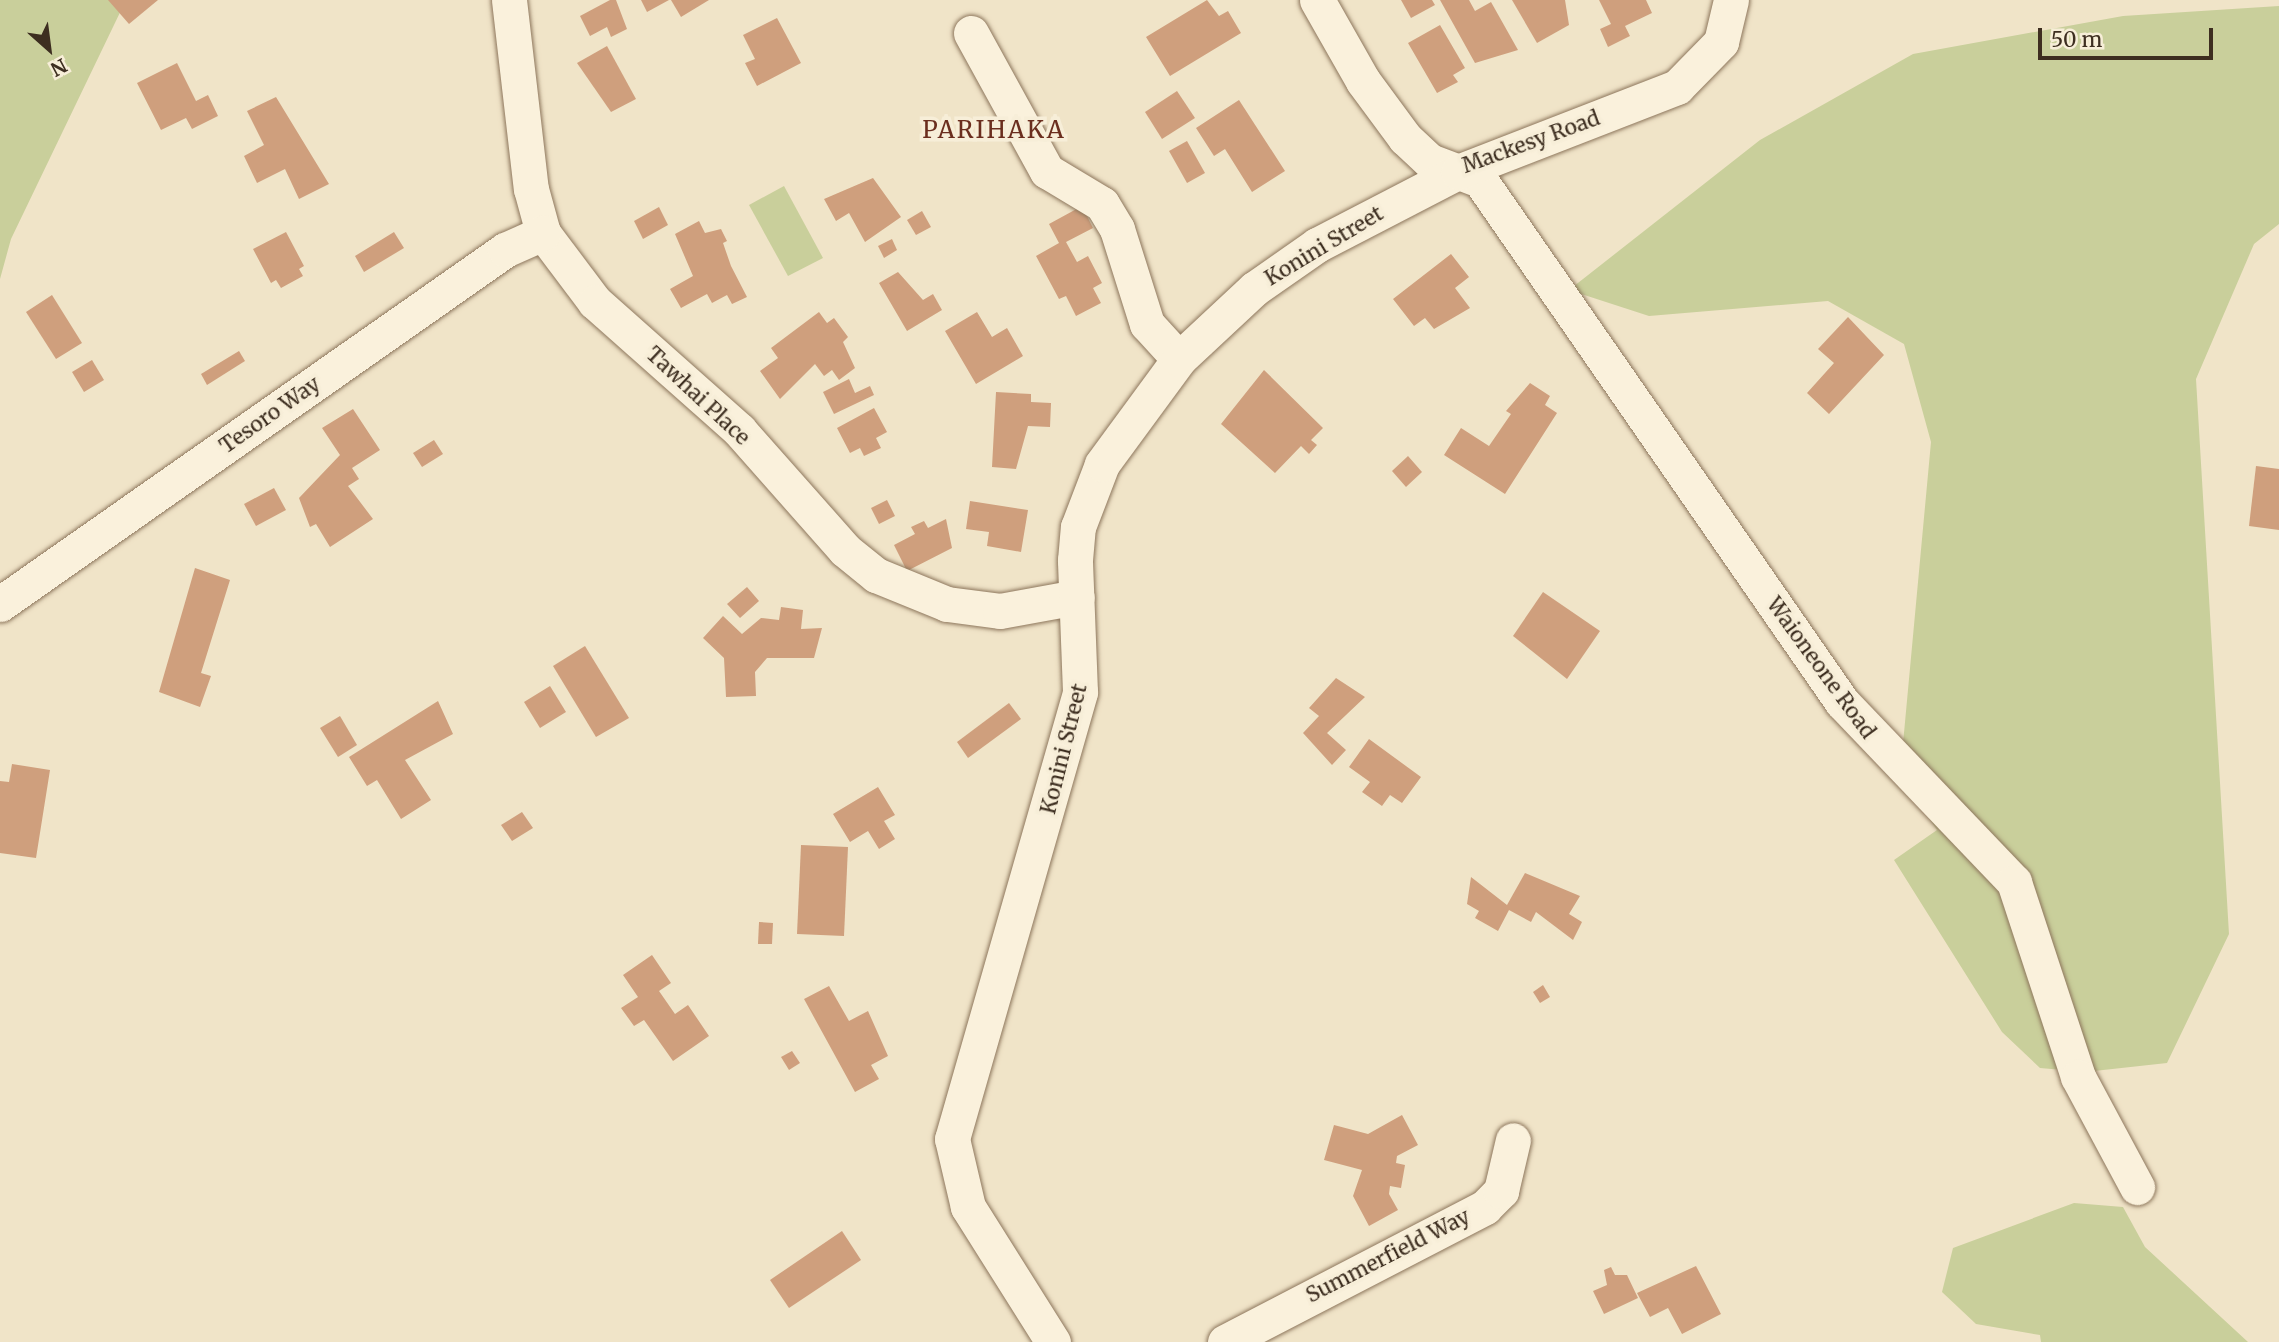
<!DOCTYPE html>
<style>
body{margin:0}
#map{position:relative;width:2279px;height:1342px;overflow:hidden;background:#f0e4c8;font-family:Merriweather,serif}
div>[style]{position:absolute}
[style*='--x']{left:calc(var(--x)*1px);top:calc(var(--y)*1px);width:calc(var(--w)*1px);rotate:calc(var(--a)*1deg)}
.green>*{inset:0;background:#c9cf9b}
.building>*{inset:0;background:#cf9f7d}
.roads{filter:drop-shadow(0 0 2px #8d765c) drop-shadow(0 0 2px #8d765c)}
.minor>*{height:35px;margin:-17.5px;padding:0 17.5px;transform-origin:17.5px;border-radius:17.5px;background:#faf1dc}
span{translate:-50% -50%;white-space:nowrap;text-align:center;line-height:1.15;-webkit-text-stroke:7px #f7eed8;paint-order:stroke}
.street-label{font-size:21px;color:#3d2e20}
.quarter-label{font-size:24px;color:#6b2e1e;letter-spacing:2px}
.north{position:absolute;left:14px;top:14px;width:70px;height:70px;-webkit-text-stroke:5px #f7eed8;paint-order:stroke;rotate:152deg;font-size:19px;font-weight:700;line-height:28px;text-align:center;color:#3d2e20}
.north::after{content:'';display:block;margin:auto;width:24px;height:32px;background:#3d2e20;clip-path:polygon(50% 0,100% 100%,50% 72%,0 100%)}
.scale{position:absolute;left:2038px;top:28px;width:175px;height:32px;box-sizing:border-box;border:4px solid #3d2e20;border-top:0;padding-left:9px;font-size:21px;line-height:24px;white-space:nowrap;color:#3d2e20;-webkit-text-stroke:5px #f7eed8;paint-order:stroke}
</style>
<div id="map">
<div class="green">
<i style="clip-path:polygon(0 0,126px 0,11px 239px,0 279px)"></i>
<i style="clip-path:polygon(2279px 6px,2279px 224px,2254px 244px,2196px 379px,2229px 934px,2167px 1063px,2085px 1072px,2040px 1068px,2002px 1032px,1894px 860px,1937px 830px,1900px 776px,1931px 442px,1904px 344px,1828px 301px,1649px 316px,1569px 290px,1760px 140px,1913px 54px,2123px 16px)"></i>
<i style="clip-path:polygon(784px 186px,823px 258px,788px 276px,749px 205px)"></i>
<i style="clip-path:polygon(2074px 1203px,2123px 1207px,2145px 1247px,2248px 1342px,2041px 1342px,2040px 1335px,1976px 1324px,1942px 1292px,1953px 1248px)"></i>
</div>
<div class="building">
<i style="clip-path:polygon(108px 0,158px 0,129px 24px)"></i>
<i style="clip-path:polygon(610px 0,616px 0,627px 29px,611px 37px,607px 27px,590px 36px,580px 16px)"></i>
<i style="clip-path:polygon(641px 0,669px 0,647px 12px)"></i>
<i style="clip-path:polygon(671px 0,709px 0,681px 17px)"></i>
<i style="clip-path:polygon(1207px 0,1219px 16px,1228px 11px,1241px 33px,1170px 76px,1146px 37px)"></i>
<i style="clip-path:polygon(1401px 0,1432px 0,1435px 5px,1411px 18px)"></i>
<i style="clip-path:polygon(1440px 0,1469px 0,1475px 11px,1491px 2px,1518px 50px,1475px 63px)"></i>
<i style="clip-path:polygon(1512px 0,1565px 0,1569px 25px,1537px 43px)"></i>
<i style="clip-path:polygon(1599px 0,1646px 0,1652px 13px,1625px 26px,1630px 36px,1608px 47px,1600px 29px,1611px 24px)"></i>
<i style="clip-path:polygon(777px 18px,801px 63px,757px 86px,745px 63px,755px 59px,743px 35px)"></i>
<i style="clip-path:polygon(1440px 25px,1465px 68px,1453px 75px,1458px 82px,1437px 93px,1408px 43px)"></i>
<i style="clip-path:polygon(607px 46px,636px 99px,611px 112px,577px 63px)"></i>
<i style="clip-path:polygon(177px 63px,196px 101px,208px 95px,218px 116px,192px 129px,186px 118px,161px 130px,137px 83px)"></i>
<i style="clip-path:polygon(1177px 91px,1195px 118px,1162px 139px,1145px 112px)"></i>
<i style="clip-path:polygon(276px 97px,329px 184px,299px 199px,285px 169px,257px 183px,244px 156px,264px 145px,247px 111px)"></i>
<i style="clip-path:polygon(1239px 100px,1285px 171px,1252px 192px,1225px 149px,1214px 156px,1196px 128px)"></i>
<i style="clip-path:polygon(1187px 141px,1205px 173px,1187px 183px,1169px 151px)"></i>
<i style="clip-path:polygon(873px 178px,901px 217px,865px 242px,849px 213px,836px 221px,824px 199px)"></i>
<i style="clip-path:polygon(1082px 206px,1093px 228px,1066px 242px,1077px 262px,1088px 256px,1102px 283px,1093px 288px,1101px 303px,1076px 316px,1066px 296px,1059px 299px,1036px 256px,1059px 243px,1049px 224px)"></i>
<i style="clip-path:polygon(659px 207px,668px 225px,643px 239px,634px 221px)"></i>
<i style="clip-path:polygon(922px 211px,931px 227px,916px 235px,907px 220px)"></i>
<i style="clip-path:polygon(699px 221px,705px 233px,721px 229px,727px 241px,723px 243px,731px 266px,747px 297px,732px 304px,727px 295px,712px 303px,707px 294px,681px 308px,670px 289px,693px 276px,675px 234px)"></i>
<i style="clip-path:polygon(286px 232px,304px 266px,299px 269px,303px 276px,281px 288px,276px 280px,271px 283px,253px 249px)"></i>
<i style="clip-path:polygon(394px 232px,404px 248px,364px 272px,355px 256px)"></i>
<i style="clip-path:polygon(892px 239px,897px 250px,884px 258px,878px 246px)"></i>
<i style="clip-path:polygon(1451px 254px,1469px 277px,1455px 288px,1470px 308px,1434px 329px,1425px 318px,1414px 326px,1393px 299px)"></i>
<i style="clip-path:polygon(898px 272px,923px 300px,933px 294px,942px 310px,907px 331px,879px 283px)"></i>
<i style="clip-path:polygon(52px 295px,82px 343px,56px 359px,26px 312px)"></i>
<i style="clip-path:polygon(819px 312px,827px 323px,834px 318px,848px 337px,843px 342px,855px 368px,839px 380px,832px 370px,824px 376px,815px 364px,780px 399px,760px 371px,778px 358px,771px 348px)"></i>
<i style="clip-path:polygon(977px 312px,992px 337px,1007px 328px,1023px 356px,976px 384px,945px 331px)"></i>
<i style="clip-path:polygon(1848px 317px,1884px 355px,1829px 414px,1807px 393px,1834px 363px,1818px 349px)"></i>
<i style="clip-path:polygon(239px 351px,245px 361px,207px 385px,201px 374px)"></i>
<i style="clip-path:polygon(92px 360px,104px 380px,84px 392px,72px 372px)"></i>
<i style="clip-path:polygon(1264px 370px,1323px 428px,1311px 440px,1317px 445px,1309px 454px,1301px 446px,1275px 473px,1221px 424px)"></i>
<i style="clip-path:polygon(849px 379px,855px 393px,870px 386px,874px 395px,834px 414px,823px 392px)"></i>
<i style="clip-path:polygon(1530px 383px,1550px 396px,1545px 405px,1557px 413px,1505px 494px,1444px 455px,1461px 428px,1489px 446px,1511px 414px,1506px 411px)"></i>
<i style="clip-path:polygon(996px 392px,1031px 394px,1031px 402px,1051px 403px,1050px 427px,1028px 426px,1016px 469px,992px 467px)"></i>
<i style="clip-path:polygon(874px 408px,887px 432px,876px 438px,881px 448px,864px 456px,860px 448px,850px 453px,837px 428px)"></i>
<i style="clip-path:polygon(353px 409px,380px 450px,352px 468px,359px 479px,348px 486px,373px 519px,330px 547px,316px 524px,310px 527px,299px 498px,340px 455px,322px 428px)"></i>
<i style="clip-path:polygon(434px 440px,443px 454px,422px 467px,413px 453px)"></i>
<i style="clip-path:polygon(1408px 456px,1422px 472px,1406px 487px,1392px 471px)"></i>
<i style="clip-path:polygon(2256px 466px,2279px 469px,2279px 530px,2249px 526px)"></i>
<i style="clip-path:polygon(274px 488px,286px 510px,256px 526px,244px 504px)"></i>
<i style="clip-path:polygon(887px 500px,895px 516px,879px 524px,871px 508px)"></i>
<i style="clip-path:polygon(970px 501px,1028px 510px,1021px 552px,987px 546px,989px 532px,966px 529px)"></i>
<i style="clip-path:polygon(946px 519px,952px 548px,907px 571px,894px 545px,915px 534px,911px 527px,924px 521px,928px 528px)"></i>
<i style="clip-path:polygon(195px 568px,230px 580px,201px 673px,211px 676px,200px 707px,159px 692px)"></i>
<i style="clip-path:polygon(747px 587px,759px 601px,740px 618px,727px 604px)"></i>
<i style="clip-path:polygon(1543px 592px,1600px 631px,1567px 679px,1513px 636px)"></i>
<i style="clip-path:polygon(781px 607px,803px 610px,801px 629px,822px 628px,814px 658px,767px 658px,755px 672px,756px 696px,726px 697px,724px 658px,703px 638px,723px 616px,742px 634px,761px 618px,779px 620px)"></i>
<i style="clip-path:polygon(585px 646px,629px 718px,596px 737px,553px 666px)"></i>
<i style="clip-path:polygon(1336px 678px,1365px 697px,1327px 733px,1346px 750px,1332px 765px,1303px 733px,1319px 716px,1309px 708px)"></i>
<i style="clip-path:polygon(550px 686px,566px 712px,540px 728px,524px 702px)"></i>
<i style="clip-path:polygon(438px 701px,453px 734px,405px 760px,431px 800px,401px 819px,377px 780px,367px 786px,349px 757px)"></i>
<i style="clip-path:polygon(1009px 703px,1021px 719px,968px 758px,957px 742px)"></i>
<i style="clip-path:polygon(340px 716px,357px 745px,338px 757px,320px 728px)"></i>
<i style="clip-path:polygon(1369px 739px,1421px 777px,1402px 803px,1390px 795px,1382px 806px,1362px 792px,1370px 782px,1349px 767px)"></i>
<i style="clip-path:polygon(12px 764px,50px 770px,36px 858px,0 853px,0 781px,9px 782px)"></i>
<i style="clip-path:polygon(878px 787px,895px 815px,884px 821px,895px 839px,879px 849px,868px 831px,850px 842px,833px 814px)"></i>
<i style="clip-path:polygon(522px 812px,533px 828px,512px 841px,501px 825px)"></i>
<i style="clip-path:polygon(801px 845px,848px 847px,844px 936px,797px 934px)"></i>
<i style="clip-path:polygon(1525px 873px,1580px 896px,1569px 914px,1582px 922px,1573px 940px,1536px 912px,1531px 922px,1509px 910px,1498px 931px,1475px 918px,1479px 911px,1467px 904px,1471px 877px,1507px 905px)"></i>
<i style="clip-path:polygon(759px 922px,773px 923px,772px 944px,758px 944px)"></i>
<i style="clip-path:polygon(652px 955px,671px 983px,659px 991px,675px 1014px,688px 1005px,709px 1036px,673px 1061px,644px 1020px,634px 1026px,621px 1008px,638px 997px,623px 975px)"></i>
<i style="clip-path:polygon(1543px 985px,1550px 997px,1540px 1003px,1533px 992px)"></i>
<i style="clip-path:polygon(829px 986px,849px 1021px,868px 1011px,888px 1056px,871px 1065px,879px 1079px,855px 1092px,804px 999px)"></i>
<i style="clip-path:polygon(792px 1051px,800px 1063px,789px 1070px,781px 1057px)"></i>
<i style="clip-path:polygon(1402px 1115px,1418px 1145px,1397px 1156px,1396px 1163px,1405px 1165px,1401px 1188px,1390px 1186px,1389px 1194px,1398px 1210px,1369px 1226px,1353px 1196px,1362px 1170px,1324px 1160px,1334px 1125px,1368px 1134px)"></i>
<i style="clip-path:polygon(842px 1231px,861px 1260px,789px 1308px,770px 1280px)"></i>
<i style="clip-path:polygon(1696px 1266px,1721px 1314px,1682px 1334px,1668px 1308px,1650px 1317px,1637px 1293px)"></i>
<i style="clip-path:polygon(1611px 1267px,1615px 1275px,1627px 1275px,1638px 1298px,1604px 1314px,1593px 1291px,1607px 1285px,1604px 1270px)"></i>
</div>
<div class="roads">
<div class="minor">
<i style="--x:509;--y:0;--w:190;--a:83.4"></i>
<i style="--x:531;--y:189;--w:46;--a:74.7"></i>
<i style="--x:543;--y:233;--w:86;--a:53"></i>
<i style="--x:595;--y:302;--w:193;--a:41.6"></i>
<i style="--x:739;--y:430;--w:160;--a:48.5"></i>
<i style="--x:845;--y:550;--w:40;--a:39"></i>
<i style="--x:876;--y:575;--w:77;--a:22.2"></i>
<i style="--x:947;--y:604;--w:53;--a:7.5"></i>
<i style="--x:1000;--y:611;--w:78;--a:-10.3"></i>
<i style="--x:1317;--y:0;--w:93;--a:60.4"></i>
<i style="--x:1363;--y:81;--w:71;--a:53.6"></i>
<i style="--x:1405;--y:138;--w:34;--a:43"></i>
<i style="--x:1430;--y:161;--w:53;--a:20.8"></i>
<i style="--x:1480;--y:180;--w:635;--a:55.26"></i>
<i style="--x:1842;--y:702;--w:249;--a:46.3"></i>
<i style="--x:2014;--y:882;--w:205;--a:71.8"></i>
<i style="--x:2078;--y:1077;--w:125;--a:61.8"></i>
<i style="--x:971;--y:33;--w:158;--a:61.2"></i>
<i style="--x:1047;--y:171;--w:64;--a:31"></i>
<i style="--x:1102;--y:204;--w:29;--a:59"></i>
<i style="--x:1117;--y:229;--w:100;--a:72.5"></i>
<i style="--x:1147;--y:324;--w:47;--a:47.6"></i>
<i style="--x:0;--y:604;--w:617;--a:-35.03"></i>
<i style="--x:505;--y:250;--w:42;--a:-24.1"></i>
<i style="--x:1053;--y:1342;--w:160;--a:-122.2"></i>
<i style="--x:968;--y:1207;--w:70;--a:-103.2"></i>
<i style="--x:952;--y:1139;--w:465;--a:-74"></i>
<i style="--x:1080;--y:692;--w:132;--a:-92.2"></i>
<i style="--x:1075;--y:560;--w:33;--a:-85"></i>
<i style="--x:1078;--y:527;--w:67;--a:-69.1"></i>
<i style="--x:1102;--y:464;--w:130;--a:-53.7"></i>
<i style="--x:1179;--y:359;--w:103;--a:-43"></i>
<i style="--x:1254;--y:289;--w:77;--a:-34.9"></i>
<i style="--x:1317;--y:245;--w:159;--a:-27.4"></i>
<i style="--x:1458;--y:172;--w:235;--a:-21.2"></i>
<i style="--x:1677;--y:87;--w:63;--a:-45.6"></i>
<i style="--x:1721;--y:42;--w:43;--a:-76.6"></i>
<i style="--x:1225;--y:1342;--w:293;--a:-27.4"></i>
<i style="--x:1485;--y:1207;--w:23;--a:-45"></i>
<i style="--x:1501;--y:1191;--w:52;--a:-76.8"></i>
</div>
</div>
<div class="street-label">
<span style="left:1531px;top:142px;rotate:-20deg">Mackesy Road</span>
<span style="left:1324px;top:246px;rotate:-31deg">Konini Street</span>
<span style="left:698px;top:396px;rotate:43deg">Tawhai Place</span>
<span style="left:270px;top:415px;rotate:-35deg">Tesoro Way</span>
<span style="left:1821px;top:668px;rotate:54deg">Waioneone Road</span>
<span style="left:1064px;top:749px;rotate:-76deg">Konini Street</span>
<span style="left:1388px;top:1256px;rotate:-27deg">Summerfield Way</span>
</div>
<div class="quarter-label">
<span style="left:994px;top:130px">PARIHAKA</span>
</div>
<div class="north">N</div>
<div class="scale">50 m</div>
</div>
